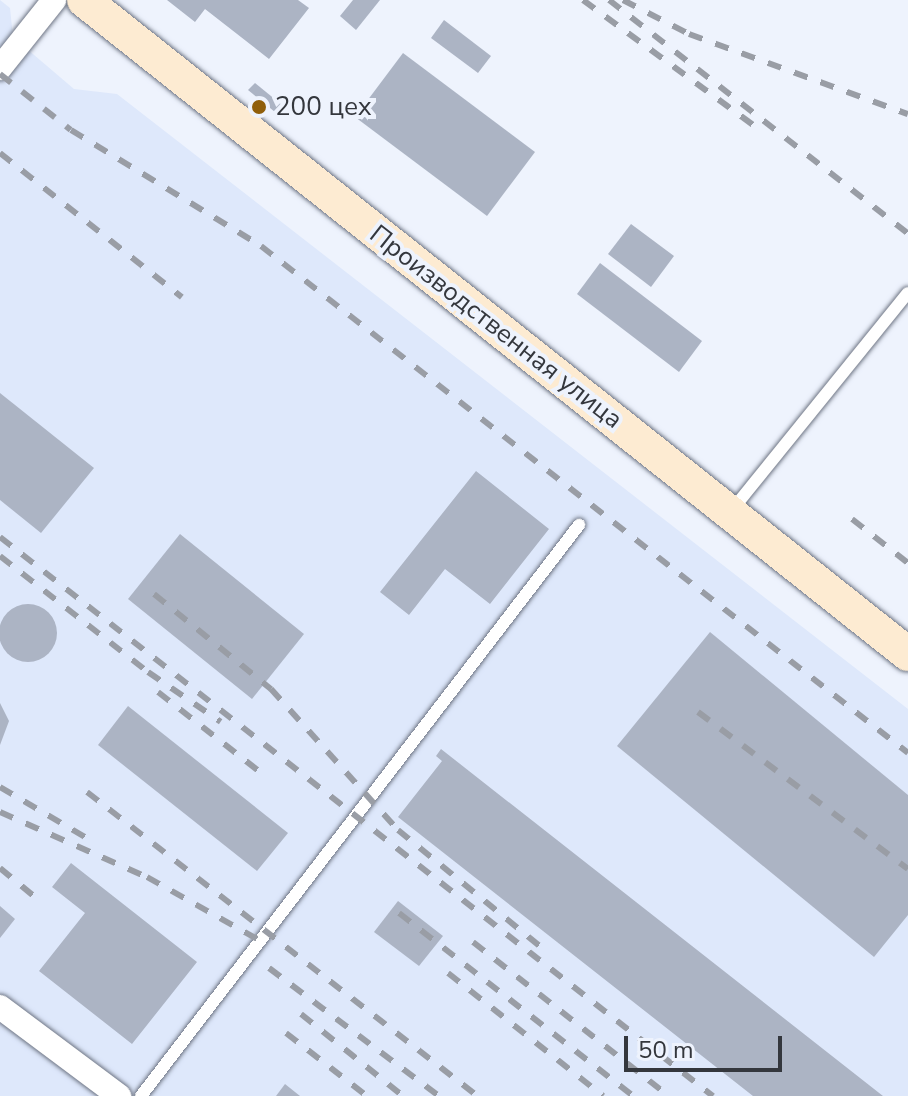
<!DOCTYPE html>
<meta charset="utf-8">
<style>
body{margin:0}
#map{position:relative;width:908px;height:1096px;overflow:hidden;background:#eef3fd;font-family:"Nunito Sans",sans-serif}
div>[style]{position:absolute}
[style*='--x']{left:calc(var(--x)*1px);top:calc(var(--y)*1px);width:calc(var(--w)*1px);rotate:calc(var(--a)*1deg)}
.built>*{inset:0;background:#dee8fb}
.building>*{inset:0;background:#acb4c4}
.round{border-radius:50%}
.roads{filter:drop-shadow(0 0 2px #6e7584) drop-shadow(0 0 2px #6e7584)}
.service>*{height:12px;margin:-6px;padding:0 6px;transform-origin:6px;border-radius:6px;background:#fff}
.minor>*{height:24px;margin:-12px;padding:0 12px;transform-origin:12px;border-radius:12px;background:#fff}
.secondary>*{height:34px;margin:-17px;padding:0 17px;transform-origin:17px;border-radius:17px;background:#fdebd2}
.rail>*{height:6px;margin-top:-3px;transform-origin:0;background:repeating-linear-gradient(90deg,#999da5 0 14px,transparent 0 28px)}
.dots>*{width:22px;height:22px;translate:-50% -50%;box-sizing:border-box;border:4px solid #eef3fd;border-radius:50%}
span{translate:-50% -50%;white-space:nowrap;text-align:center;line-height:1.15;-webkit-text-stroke:8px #eef3fd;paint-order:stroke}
.poi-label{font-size:26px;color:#34373d}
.left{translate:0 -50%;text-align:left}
.street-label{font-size:26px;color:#34373d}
.scale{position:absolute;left:624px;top:1036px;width:158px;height:36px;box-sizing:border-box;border:4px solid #34373d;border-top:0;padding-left:10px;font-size:24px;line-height:28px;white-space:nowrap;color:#34373d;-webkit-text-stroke:6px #eef3fd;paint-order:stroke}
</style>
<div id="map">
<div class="built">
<i style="clip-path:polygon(0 0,10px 8px,13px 37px,74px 89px,117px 94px,908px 709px,908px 1096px,0 1096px)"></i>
</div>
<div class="building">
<i style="clip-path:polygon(167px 0,298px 0,309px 8px,269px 59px,205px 9px,195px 22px)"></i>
<i style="clip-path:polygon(353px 0,380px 0,356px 30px,340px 16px)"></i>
<i style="clip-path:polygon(444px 20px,491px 56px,478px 73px,431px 38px)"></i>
<i style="clip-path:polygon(403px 53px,535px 152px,487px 216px,355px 117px)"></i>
<i style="clip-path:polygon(255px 83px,282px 105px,275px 112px,248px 90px)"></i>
<i style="clip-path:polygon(631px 224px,674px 256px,651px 287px,608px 254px)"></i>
<i style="clip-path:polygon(600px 263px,702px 341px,679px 372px,577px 294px)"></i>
<i style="clip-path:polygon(0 393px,94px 468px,41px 533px,0 500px)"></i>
<i style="clip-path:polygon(476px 471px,549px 529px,490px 604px,445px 569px,409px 615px,380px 592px)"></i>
<i style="clip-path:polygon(180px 534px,304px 634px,252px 699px,128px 599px)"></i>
<i class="round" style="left:-1px;top:604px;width:58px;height:58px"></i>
<i style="clip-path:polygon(710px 632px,908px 795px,908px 915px,874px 957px,617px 746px)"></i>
<i style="clip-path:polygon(0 703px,9px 721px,0 745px)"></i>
<i style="clip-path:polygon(128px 706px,288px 833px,257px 871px,98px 745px)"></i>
<i style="clip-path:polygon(441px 749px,883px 1096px,753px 1096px,398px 817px,442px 761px,436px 756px)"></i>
<i style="clip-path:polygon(71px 863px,197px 962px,132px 1044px,39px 971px,85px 913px,52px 887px)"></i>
<i style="clip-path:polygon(398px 901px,443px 936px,419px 966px,374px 932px)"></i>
<i style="clip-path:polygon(0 906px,15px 919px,0 938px)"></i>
<i style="clip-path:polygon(285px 1084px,300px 1096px,276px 1096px)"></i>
</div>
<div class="roads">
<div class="service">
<i style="--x:732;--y:510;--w:279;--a:-51"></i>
<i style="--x:141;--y:1096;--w:720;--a:-52.51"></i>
</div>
<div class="minor">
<i style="--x:0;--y:68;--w:87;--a:-51.5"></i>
<i style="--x:0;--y:1007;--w:149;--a:36.8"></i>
</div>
<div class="secondary">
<i style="--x:84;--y:0;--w:1052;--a:38.44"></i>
</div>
</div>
<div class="rail">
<i style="--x:583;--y:0;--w:220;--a:36.3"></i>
<i style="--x:609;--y:0;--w:380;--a:38"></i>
<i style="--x:623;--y:0;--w:74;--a:27.3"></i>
<i style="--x:689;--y:34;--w:233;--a:20.1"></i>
<i style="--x:0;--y:74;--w:90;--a:38.3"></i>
<i style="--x:71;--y:130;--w:223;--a:31.4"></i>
<i style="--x:261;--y:246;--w:822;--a:38.08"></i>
<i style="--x:0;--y:153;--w:232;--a:38.4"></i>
<i style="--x:852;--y:519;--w:71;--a:38.2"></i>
<i style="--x:0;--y:537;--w:906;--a:38.1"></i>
<i style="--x:0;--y:556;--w:188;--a:38.1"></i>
<i style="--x:148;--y:672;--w:88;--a:34.4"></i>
<i style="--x:154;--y:594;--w:151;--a:39.1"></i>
<i style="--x:271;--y:689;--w:190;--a:48"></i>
<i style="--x:398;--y:830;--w:186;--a:39.3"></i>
<i style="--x:158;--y:692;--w:136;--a:38.1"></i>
<i style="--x:698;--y:712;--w:262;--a:36.8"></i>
<i style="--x:0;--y:787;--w:104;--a:30.5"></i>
<i style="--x:87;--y:792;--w:495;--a:37.9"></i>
<i style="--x:0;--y:812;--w:161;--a:23.9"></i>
<i style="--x:147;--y:877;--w:134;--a:29.4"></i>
<i style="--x:0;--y:868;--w:53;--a:39.7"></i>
<i style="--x:399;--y:913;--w:297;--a:38"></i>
<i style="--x:473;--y:942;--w:249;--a:38.2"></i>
<i style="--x:269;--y:968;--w:213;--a:37"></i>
<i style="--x:448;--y:973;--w:198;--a:38.4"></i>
<i style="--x:301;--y:1014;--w:131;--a:38.8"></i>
<i style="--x:286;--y:1033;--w:103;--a:37.9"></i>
</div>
<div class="dots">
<i style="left:259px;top:107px;background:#905f0b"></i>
</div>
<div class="poi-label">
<span class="left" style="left:275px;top:107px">200 цех</span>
</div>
<div class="street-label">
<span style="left:496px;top:327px;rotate:38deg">Производственная улица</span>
</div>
<div class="scale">50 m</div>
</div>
